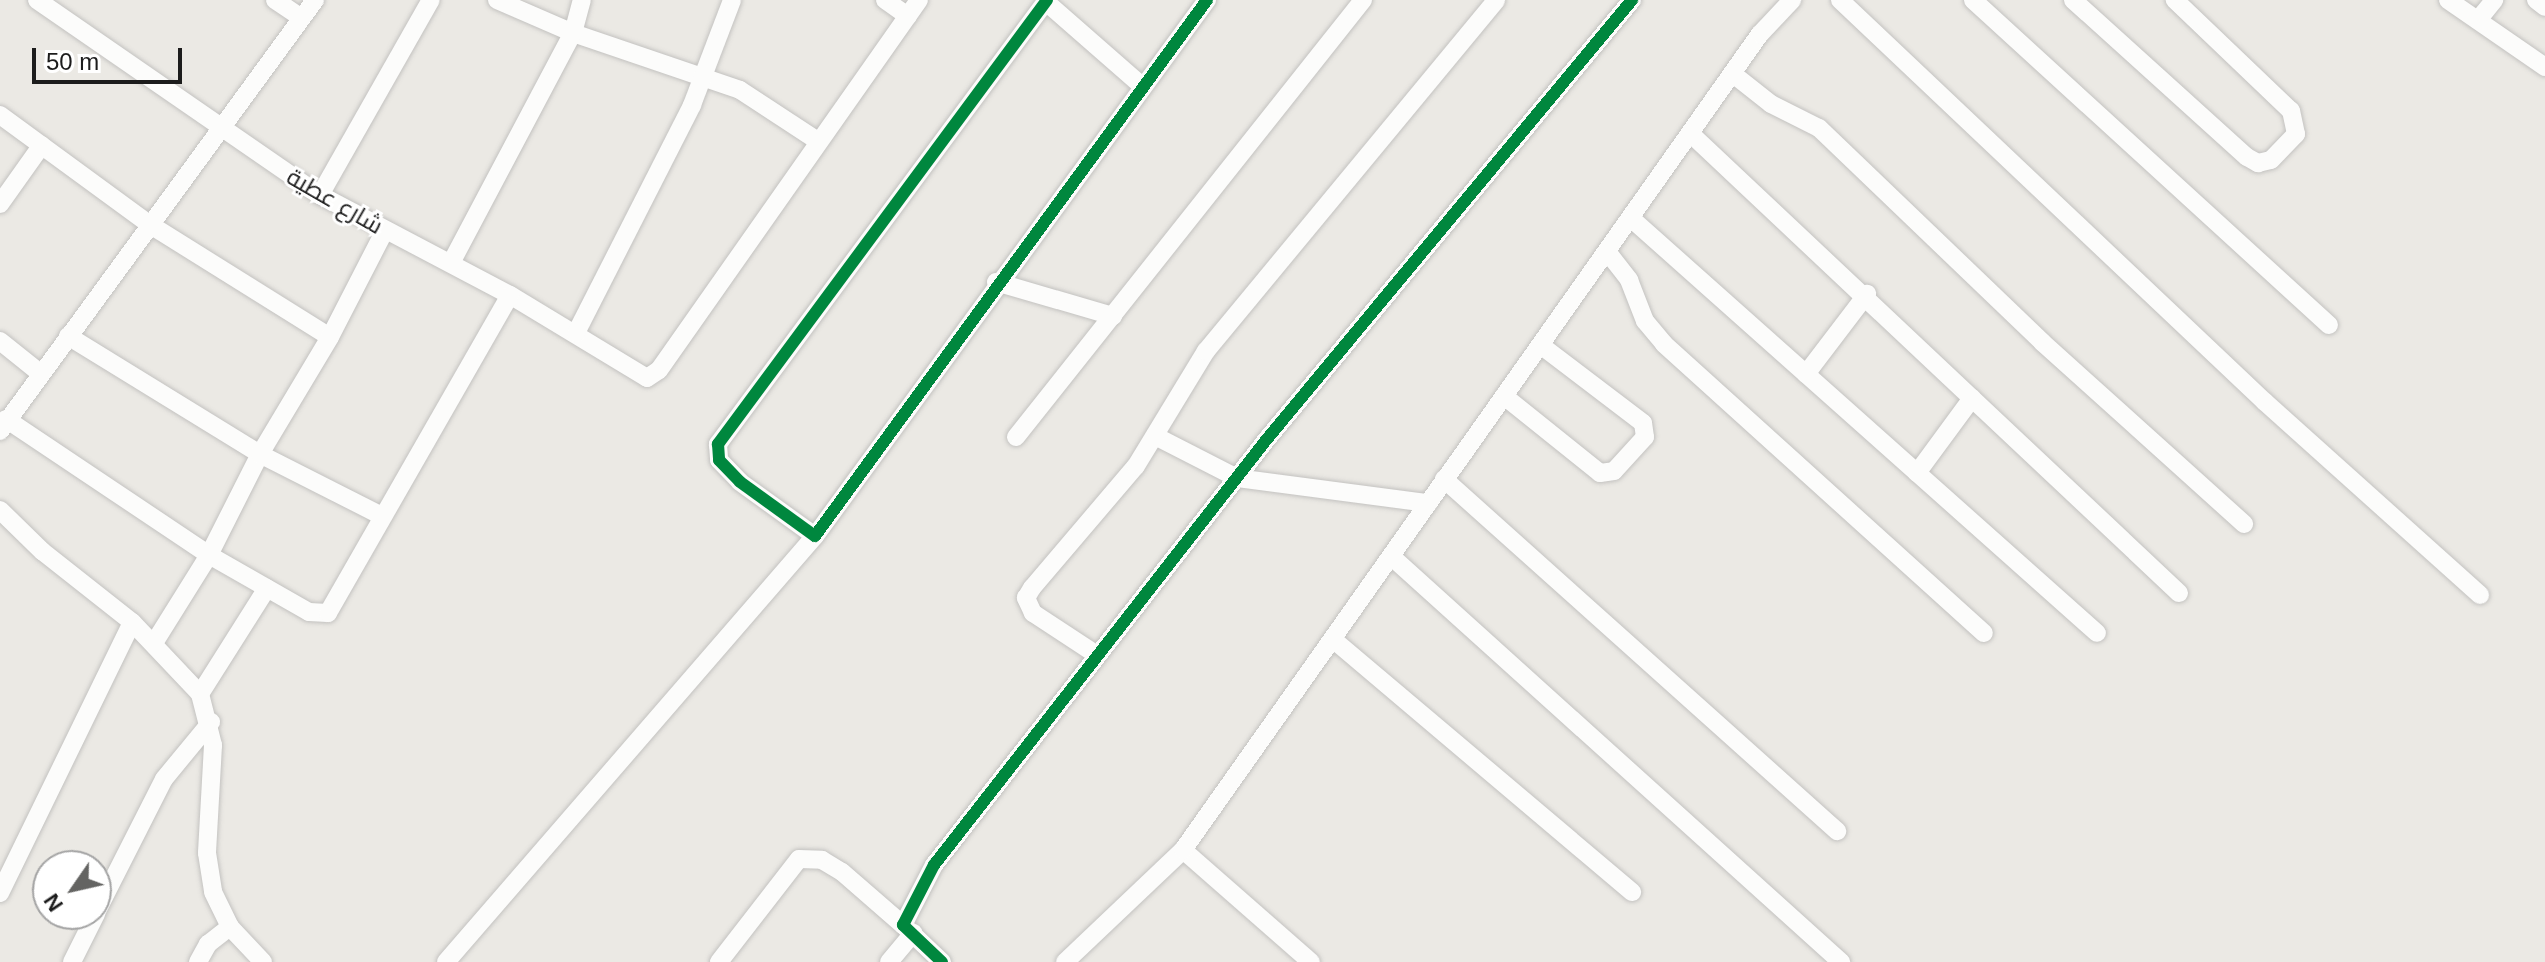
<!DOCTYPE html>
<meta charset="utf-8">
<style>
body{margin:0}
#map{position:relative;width:2545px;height:962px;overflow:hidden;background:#ebe9e4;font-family:Arial,Cairo,sans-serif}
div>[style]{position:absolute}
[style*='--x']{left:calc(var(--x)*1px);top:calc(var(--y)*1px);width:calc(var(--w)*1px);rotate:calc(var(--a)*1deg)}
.roads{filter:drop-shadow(0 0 2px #c3c2c0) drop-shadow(0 0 2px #c3c2c0)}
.minor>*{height:18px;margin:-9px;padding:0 9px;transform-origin:9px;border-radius:9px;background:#fcfcfb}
.cycleway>*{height:12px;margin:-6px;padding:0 6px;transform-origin:6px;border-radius:6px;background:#00873e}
span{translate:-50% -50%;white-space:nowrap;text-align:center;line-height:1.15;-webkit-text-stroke:6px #fff;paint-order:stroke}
.street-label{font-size:24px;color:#1c1c1c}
.north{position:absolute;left:32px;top:850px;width:80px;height:80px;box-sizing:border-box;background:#fff;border:2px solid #a4a4a4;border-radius:50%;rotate:236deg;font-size:22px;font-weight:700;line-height:32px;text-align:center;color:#1c1c1c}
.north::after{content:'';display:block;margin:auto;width:28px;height:36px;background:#646462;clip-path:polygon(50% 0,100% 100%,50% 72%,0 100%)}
.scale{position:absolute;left:32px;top:48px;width:150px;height:36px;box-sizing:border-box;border:4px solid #1c1c1c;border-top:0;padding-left:10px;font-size:24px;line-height:28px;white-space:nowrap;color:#1c1c1c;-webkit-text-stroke:6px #fff;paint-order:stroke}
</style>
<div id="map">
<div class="roads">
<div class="minor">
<i style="--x:37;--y:0;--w:344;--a:34.6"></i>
<i style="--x:320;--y:195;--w:215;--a:27.8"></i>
<i style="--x:510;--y:295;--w:160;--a:31.2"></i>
<i style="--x:647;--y:378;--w:14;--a:-34"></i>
<i style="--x:659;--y:370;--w:452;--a:-54.9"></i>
<i style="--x:275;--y:0;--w:32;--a:34"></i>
<i style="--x:497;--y:0;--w:83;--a:23.5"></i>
<i style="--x:573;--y:33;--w:176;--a:18.8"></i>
<i style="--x:740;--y:90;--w:93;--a:33.2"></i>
<i style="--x:885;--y:0;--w:28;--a:35"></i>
<i style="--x:1047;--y:0;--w:553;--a:126.54"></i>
<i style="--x:718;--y:444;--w:16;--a:86"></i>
<i style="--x:719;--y:460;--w:30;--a:46"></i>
<i style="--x:740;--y:482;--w:92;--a:35.8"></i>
<i style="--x:815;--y:536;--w:664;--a:-53.82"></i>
<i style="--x:1840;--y:0;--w:585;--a:43.41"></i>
<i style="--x:2265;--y:402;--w:289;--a:41.9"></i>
<i style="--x:1973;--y:0;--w:482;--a:42.4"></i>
<i style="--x:2073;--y:0;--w:234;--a:42.1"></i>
<i style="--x:2247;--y:157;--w:13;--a:29"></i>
<i style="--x:2258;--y:163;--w:13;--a:-13"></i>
<i style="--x:2271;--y:160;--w:36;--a:-46"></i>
<i style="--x:2296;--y:134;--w:24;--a:-102"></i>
<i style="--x:2291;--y:111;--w:161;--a:-136.3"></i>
<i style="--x:2448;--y:0;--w:118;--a:34.6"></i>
<i style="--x:2536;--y:0;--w:11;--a:38"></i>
<i style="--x:1046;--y:2;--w:128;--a:41.2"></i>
<i style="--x:2478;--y:20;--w:26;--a:-51"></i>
<i style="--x:1733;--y:74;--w:48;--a:38.3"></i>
<i style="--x:1771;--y:104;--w:54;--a:26.6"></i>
<i style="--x:1819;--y:128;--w:309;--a:43.8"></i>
<i style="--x:2042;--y:342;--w:272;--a:42"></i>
<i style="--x:0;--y:115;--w:185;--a:36.2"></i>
<i style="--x:149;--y:224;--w:213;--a:32"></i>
<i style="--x:1691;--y:134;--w:670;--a:43.25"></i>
<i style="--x:320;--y:195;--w:224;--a:-60.4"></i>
<i style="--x:0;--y:204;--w:72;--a:-54.6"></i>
<i style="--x:1633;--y:220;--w:621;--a:41.67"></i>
<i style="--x:1609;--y:254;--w:33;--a:52"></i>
<i style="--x:1629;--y:280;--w:44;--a:68.7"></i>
<i style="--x:1645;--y:321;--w:30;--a:50"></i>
<i style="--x:1664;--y:344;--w:431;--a:42.1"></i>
<i style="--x:451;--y:263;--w:260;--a:-62.1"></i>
<i style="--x:573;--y:33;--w:34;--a:-75"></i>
<i style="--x:996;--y:282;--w:122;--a:16.2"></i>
<i style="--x:576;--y:333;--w:256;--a:-63"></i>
<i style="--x:692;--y:105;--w:112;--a:-69.1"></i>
<i style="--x:68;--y:336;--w:225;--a:31.6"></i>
<i style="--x:260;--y:454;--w:113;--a:116.8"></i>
<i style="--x:209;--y:555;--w:104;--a:122"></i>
<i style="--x:0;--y:341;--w:51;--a:38.7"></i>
<i style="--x:1806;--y:374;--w:101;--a:-52.7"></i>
<i style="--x:1504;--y:396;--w:123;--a:38.7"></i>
<i style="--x:1600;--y:473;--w:14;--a:-8"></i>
<i style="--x:1614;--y:471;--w:46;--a:-47.6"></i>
<i style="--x:1645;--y:437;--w:14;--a:-98"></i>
<i style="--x:1643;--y:423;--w:127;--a:-142.7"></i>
<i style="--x:6;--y:419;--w:244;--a:33.8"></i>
<i style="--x:209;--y:555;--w:115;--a:29.7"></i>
<i style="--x:309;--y:612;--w:19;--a:3"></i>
<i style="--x:328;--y:613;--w:366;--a:-60.2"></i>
<i style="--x:0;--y:431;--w:534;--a:-53.84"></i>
<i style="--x:1016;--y:437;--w:558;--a:-51.55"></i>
<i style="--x:1157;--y:437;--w:90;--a:27.1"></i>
<i style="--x:1237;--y:478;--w:193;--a:7.5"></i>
<i style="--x:1917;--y:473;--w:93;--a:-53.7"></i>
<i style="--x:1444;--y:479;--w:528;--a:41.85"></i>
<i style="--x:0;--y:510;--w:59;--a:44.3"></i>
<i style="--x:42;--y:551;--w:115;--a:38.3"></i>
<i style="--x:132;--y:622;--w:99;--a:46.6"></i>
<i style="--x:200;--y:694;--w:53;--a:75.7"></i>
<i style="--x:213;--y:745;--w:108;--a:93.2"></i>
<i style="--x:207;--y:853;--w:39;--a:81"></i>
<i style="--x:213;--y:892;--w:39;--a:64"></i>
<i style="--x:230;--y:927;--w:48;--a:46.7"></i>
<i style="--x:380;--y:515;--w:135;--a:-153.1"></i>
<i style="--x:260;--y:454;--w:136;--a:-59.1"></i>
<i style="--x:330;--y:337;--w:120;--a:-62.8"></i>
<i style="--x:1392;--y:557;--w:605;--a:42.05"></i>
<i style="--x:1335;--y:641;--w:389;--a:40.2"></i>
<i style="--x:1097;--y:655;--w:77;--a:-146.7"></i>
<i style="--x:1033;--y:613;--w:17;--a:-115"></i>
<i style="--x:1026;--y:598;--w:12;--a:-59"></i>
<i style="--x:1032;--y:588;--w:160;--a:-49.6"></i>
<i style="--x:1136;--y:466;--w:135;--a:-58.7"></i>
<i style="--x:1206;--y:351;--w:455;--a:-50.4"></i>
<i style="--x:200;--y:694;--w:125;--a:-57.7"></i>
<i style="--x:1183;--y:850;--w:170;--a:41.2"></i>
<i style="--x:0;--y:893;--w:301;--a:-64"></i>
<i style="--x:96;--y:913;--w:150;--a:-63.1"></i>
<i style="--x:164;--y:779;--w:74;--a:-50.5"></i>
<i style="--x:72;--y:962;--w:54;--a:-63.4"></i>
<i style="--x:198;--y:962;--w:21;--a:-61"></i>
<i style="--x:208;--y:944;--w:28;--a:-38"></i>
<i style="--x:446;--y:962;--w:564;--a:-49.1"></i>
<i style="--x:719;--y:962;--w:130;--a:-52.2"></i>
<i style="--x:799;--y:859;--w:23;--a:2"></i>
<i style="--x:822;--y:860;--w:23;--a:31"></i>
<i style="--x:842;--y:872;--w:81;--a:41"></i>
<i style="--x:889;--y:962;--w:38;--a:-50"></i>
<i style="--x:942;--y:962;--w:54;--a:-136.5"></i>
<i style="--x:903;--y:925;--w:68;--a:-62.7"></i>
<i style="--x:934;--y:865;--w:541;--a:-51.99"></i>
<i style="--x:1267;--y:439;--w:571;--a:-50.26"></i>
<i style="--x:1065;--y:962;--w:163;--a:-43.5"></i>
<i style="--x:1183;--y:850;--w:999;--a:-54.74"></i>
<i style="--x:1760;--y:34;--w:47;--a:-46.7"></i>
</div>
</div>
<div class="cycleway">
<i style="--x:1047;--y:0;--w:553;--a:126.54"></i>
<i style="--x:718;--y:444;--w:16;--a:86"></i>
<i style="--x:719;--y:460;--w:30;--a:46"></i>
<i style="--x:740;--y:482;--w:92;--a:35.8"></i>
<i style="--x:815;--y:536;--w:664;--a:-53.82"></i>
<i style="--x:942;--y:962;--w:54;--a:-136.5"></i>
<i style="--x:903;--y:925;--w:68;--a:-62.7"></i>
<i style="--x:934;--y:865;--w:541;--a:-51.99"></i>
<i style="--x:1267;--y:439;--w:571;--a:-50.26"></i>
</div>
<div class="street-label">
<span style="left:335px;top:201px;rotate:30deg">شارع عطية</span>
</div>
<div class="north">N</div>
<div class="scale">50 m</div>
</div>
